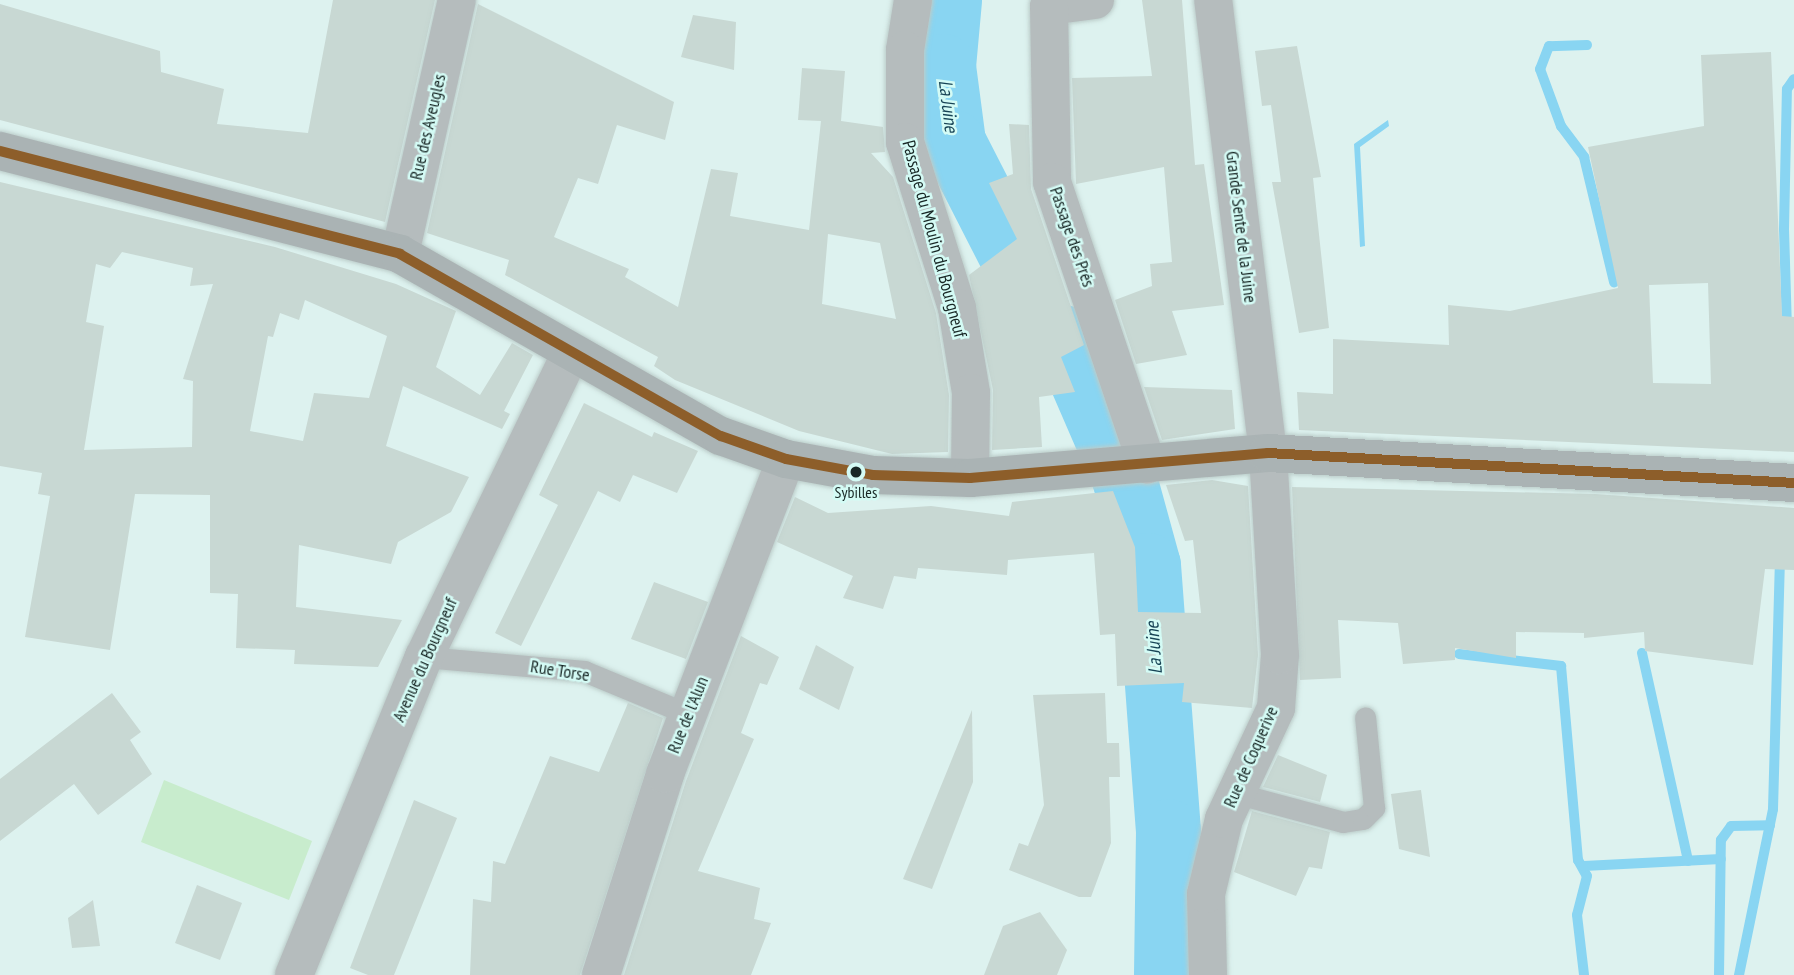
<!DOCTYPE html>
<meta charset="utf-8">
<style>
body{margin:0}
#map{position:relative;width:1794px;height:975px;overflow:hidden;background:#ddf2ef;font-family:"PT Sans Narrow",sans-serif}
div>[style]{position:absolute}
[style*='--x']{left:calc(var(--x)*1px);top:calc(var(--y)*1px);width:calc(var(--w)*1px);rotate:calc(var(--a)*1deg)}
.green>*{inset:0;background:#c8eccd}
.water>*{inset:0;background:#89d5f2}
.stream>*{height:10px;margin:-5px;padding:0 5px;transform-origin:5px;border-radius:5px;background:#89d5f2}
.river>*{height:65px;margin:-32.5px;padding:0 32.5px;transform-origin:32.5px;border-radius:32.5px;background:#89d5f2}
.building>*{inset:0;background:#c8d8d3}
.roads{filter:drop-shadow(0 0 2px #bbccc9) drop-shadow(0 0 2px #bbccc9)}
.lane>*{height:21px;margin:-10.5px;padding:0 10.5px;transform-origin:10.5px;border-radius:10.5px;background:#b5bcbd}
.street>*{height:38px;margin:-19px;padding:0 19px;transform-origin:19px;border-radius:19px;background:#b5bcbd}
.secondary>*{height:38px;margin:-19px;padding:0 19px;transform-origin:19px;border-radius:19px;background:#aab3b4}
.bus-1>*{height:10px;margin:-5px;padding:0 5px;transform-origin:5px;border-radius:5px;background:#8d5e2a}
.dots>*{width:19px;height:19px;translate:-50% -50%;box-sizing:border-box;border:4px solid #d4fbf5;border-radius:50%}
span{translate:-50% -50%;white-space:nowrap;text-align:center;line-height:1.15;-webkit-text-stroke:5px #d4fbf5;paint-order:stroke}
.bus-label{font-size:16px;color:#182725}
.street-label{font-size:18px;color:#182725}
.water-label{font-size:19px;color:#174355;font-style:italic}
</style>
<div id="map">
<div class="green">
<i style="clip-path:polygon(164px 780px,312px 841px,289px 900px,141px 842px)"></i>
</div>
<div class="water">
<i style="clip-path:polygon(1388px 120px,1389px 126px,1360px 147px,1365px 246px,1360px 247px,1354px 144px)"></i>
</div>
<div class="stream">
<i style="--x:1587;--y:45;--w:38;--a:178"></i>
<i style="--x:1549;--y:46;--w:25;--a:111"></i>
<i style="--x:1540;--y:69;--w:61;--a:69.8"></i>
<i style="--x:1561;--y:126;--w:39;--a:53"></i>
<i style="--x:1584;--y:157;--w:129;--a:76.5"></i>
<i style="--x:1787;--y:330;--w:101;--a:-91.7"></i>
<i style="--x:1784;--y:229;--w:140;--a:-88.8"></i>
<i style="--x:1787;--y:89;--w:12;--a:-55"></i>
<i style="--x:1642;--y:653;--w:213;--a:77.5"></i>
<i style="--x:1459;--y:654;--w:103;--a:6.7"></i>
<i style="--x:1561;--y:666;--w:195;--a:85"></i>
<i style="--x:1578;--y:860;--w:18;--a:61"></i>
<i style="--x:1587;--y:876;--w:40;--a:104.4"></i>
<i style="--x:1577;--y:915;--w:60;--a:83.3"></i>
<i style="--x:1584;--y:866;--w:137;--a:-2.9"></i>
<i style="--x:1719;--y:975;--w:135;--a:-89.2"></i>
<i style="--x:1721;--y:840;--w:17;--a:-54"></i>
<i style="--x:1731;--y:826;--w:39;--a:-1"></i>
<i style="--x:1739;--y:975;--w:169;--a:-78.4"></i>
<i style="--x:1773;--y:809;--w:249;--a:-88.4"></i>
</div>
<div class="river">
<i style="--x:949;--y:0;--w:66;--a:95.2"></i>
<i style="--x:943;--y:66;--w:77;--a:82.5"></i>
<i style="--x:953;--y:142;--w:154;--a:62.9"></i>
<i style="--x:1063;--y:337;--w:154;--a:66.6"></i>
<i style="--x:1124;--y:478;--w:90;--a:74.6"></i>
<i style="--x:1148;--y:565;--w:267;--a:85.7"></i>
<i style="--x:1168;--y:831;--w:144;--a:90.8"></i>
</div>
<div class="building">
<i style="clip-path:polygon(333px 0,435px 0,385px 222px,0 120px,0 4px,160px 51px,161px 72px,224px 89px,217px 124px,308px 133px)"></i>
<i style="clip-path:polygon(1142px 0,1182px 0,1195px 165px,1204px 164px,1224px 305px,1172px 311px,1187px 355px,1136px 364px,1115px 300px,1152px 286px,1150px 264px,1172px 262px,1164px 167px,1076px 184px,1072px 78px,1152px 76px)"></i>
<i style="clip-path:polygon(evenodd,478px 4px,674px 102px,665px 140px,617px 125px,598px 184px,578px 178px,554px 237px,629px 269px,625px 277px,678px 307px,711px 169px,738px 173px,730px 216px,809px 230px,821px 121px,798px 120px,802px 68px,845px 71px,841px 121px,883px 127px,885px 152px,871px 153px,893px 177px,936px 313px,949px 395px,948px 452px,892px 454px,799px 431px,675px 380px,654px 366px,658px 357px,505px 275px,509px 260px,427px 233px,478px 4px,828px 234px,880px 243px,896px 319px,822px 304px,828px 234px)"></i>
<i style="clip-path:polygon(693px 15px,736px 22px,734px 70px,681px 57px)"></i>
<i style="clip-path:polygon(1297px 46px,1321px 177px,1313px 178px,1329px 328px,1299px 333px,1272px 182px,1281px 182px,1271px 105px,1262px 106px,1255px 51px)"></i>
<i style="clip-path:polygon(evenodd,1771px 52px,1782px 316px,1794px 317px,1794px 452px,1299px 430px,1297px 392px,1333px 394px,1333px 339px,1449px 345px,1448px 305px,1510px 311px,1618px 288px,1588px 147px,1704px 126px,1701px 55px,1771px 52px,1708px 283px,1711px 384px,1653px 383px,1649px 285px,1708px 283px)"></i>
<i style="clip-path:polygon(1009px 124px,1029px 125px,1031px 189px,1084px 345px,1061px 357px,1075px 392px,1039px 397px,1042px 447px,992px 450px,993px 390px,969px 275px,1017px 239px,989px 183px,1013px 174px)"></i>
<i style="clip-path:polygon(evenodd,0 182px,275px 247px,396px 284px,456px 311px,436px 367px,480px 395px,512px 343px,533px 355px,504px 411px,510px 414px,502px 429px,403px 386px,386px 446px,469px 477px,451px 512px,398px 542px,391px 564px,299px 545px,296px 607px,402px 620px,378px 667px,294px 664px,295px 650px,236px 648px,238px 594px,210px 593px,210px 495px,135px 494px,110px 650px,25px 637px,50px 496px,38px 494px,42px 473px,0 466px,0 182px,122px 252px,193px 268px,190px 286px,213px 284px,183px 379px,193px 381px,192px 447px,84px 450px,104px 326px,86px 322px,96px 264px,110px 268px,122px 252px,0 182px,305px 300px,387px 336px,369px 398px,314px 393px,303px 441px,250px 431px,268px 336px,273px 337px,280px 313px,299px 320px,305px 300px)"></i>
<i style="clip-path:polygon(1144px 387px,1232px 390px,1235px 429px,1162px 440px)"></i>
<i style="clip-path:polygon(584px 403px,652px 437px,654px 432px,698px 451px,677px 493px,633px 475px,620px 502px,598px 491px,521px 646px,495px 633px,558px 505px,539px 495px)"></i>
<i style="clip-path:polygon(1212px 480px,1248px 486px,1258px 655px,1252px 708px,1182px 702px,1184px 683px,1117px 686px,1115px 634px,1100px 635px,1094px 553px,1008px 560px,1007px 575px,918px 568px,916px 579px,894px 576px,883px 609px,843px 598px,853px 576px,777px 542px,795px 497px,828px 513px,931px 506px,1009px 516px,1012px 502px,1113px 491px,1135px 547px,1138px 612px,1201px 613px,1193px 540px,1185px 541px,1166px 485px)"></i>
<i style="clip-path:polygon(1292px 487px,1595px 494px,1794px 508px,1794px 570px,1765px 569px,1753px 665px,1645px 651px,1644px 632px,1584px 638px,1584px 633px,1516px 632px,1516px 658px,1455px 648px,1455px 660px,1403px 664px,1398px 623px,1338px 620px,1341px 678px,1300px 680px)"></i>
<i style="clip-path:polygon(654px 582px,708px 602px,686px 659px,631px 639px)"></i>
<i style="clip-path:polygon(741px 636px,779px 657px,767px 685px,760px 683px,741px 733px,754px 739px,698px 871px,760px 888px,754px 919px,771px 923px,751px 975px,624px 975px,686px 781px)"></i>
<i style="clip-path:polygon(816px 645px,854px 667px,839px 710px,799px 689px)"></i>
<i style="clip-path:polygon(112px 693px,141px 732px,130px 740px,152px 774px,98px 815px,74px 784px,0 841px,0 779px)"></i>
<i style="clip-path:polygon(1105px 693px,1107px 743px,1119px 743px,1120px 777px,1109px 777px,1111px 843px,1091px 897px,1079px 897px,1009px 870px,1019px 843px,1028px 846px,1044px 805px,1033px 695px)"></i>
<i style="clip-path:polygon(628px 703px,663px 718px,580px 975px,470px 975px,473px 899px,491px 902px,493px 861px,505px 864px,550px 756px,599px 772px)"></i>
<i style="clip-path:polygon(972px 710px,973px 782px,932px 889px,903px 879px)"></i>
<i style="clip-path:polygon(1278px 755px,1327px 775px,1320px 802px,1263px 787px)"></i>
<i style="clip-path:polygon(1421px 790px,1430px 857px,1399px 849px,1391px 794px)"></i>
<i style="clip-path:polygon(414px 800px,457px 818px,394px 975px,368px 975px,350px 968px)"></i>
<i style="clip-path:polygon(1252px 811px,1330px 832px,1322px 869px,1309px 867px,1296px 896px,1234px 872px)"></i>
<i style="clip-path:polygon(197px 885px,242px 903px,220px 960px,175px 943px)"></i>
<i style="clip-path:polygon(93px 900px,100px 946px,72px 948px,68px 918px)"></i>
<i style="clip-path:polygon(1040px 912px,1067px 950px,1057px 975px,984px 975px,1003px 926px)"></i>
</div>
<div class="roads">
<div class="lane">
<i style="--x:424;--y:657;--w:161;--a:5"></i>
<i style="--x:584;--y:671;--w:113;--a:22.5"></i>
<i style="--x:1235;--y:793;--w:112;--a:15"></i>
<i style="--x:1343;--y:822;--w:20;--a:-9"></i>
<i style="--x:1363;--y:819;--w:16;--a:-45"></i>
<i style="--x:1374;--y:808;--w:91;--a:-95.6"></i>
</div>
<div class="street">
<i style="--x:913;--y:0;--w:51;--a:99.1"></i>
<i style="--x:905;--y:50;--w:92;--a:90"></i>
<i style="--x:905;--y:142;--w:174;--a:72.6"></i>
<i style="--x:957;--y:308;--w:86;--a:80.6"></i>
<i style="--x:971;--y:393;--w:85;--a:90.7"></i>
<i style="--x:1095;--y:0;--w:46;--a:172.6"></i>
<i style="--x:1049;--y:6;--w:176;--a:89"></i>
<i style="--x:1052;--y:182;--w:298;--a:71.4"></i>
<i style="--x:400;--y:254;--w:260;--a:-77.4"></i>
<i style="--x:294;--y:975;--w:344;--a:-67.8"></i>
<i style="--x:424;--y:657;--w:338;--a:-64.2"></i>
<i style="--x:601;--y:975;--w:211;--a:-72.3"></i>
<i style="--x:665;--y:774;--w:337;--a:-69"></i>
<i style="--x:1208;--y:975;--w:81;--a:-91.4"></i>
<i style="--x:1206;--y:894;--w:77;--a:-76.5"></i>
<i style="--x:1224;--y:819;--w:123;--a:-64.9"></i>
<i style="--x:1276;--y:708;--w:53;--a:-85.7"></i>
<i style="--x:1280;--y:655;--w:202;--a:-93.4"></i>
<i style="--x:1268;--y:453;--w:456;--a:-96.9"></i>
</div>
<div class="secondary">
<i style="--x:0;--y:151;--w:413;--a:14.4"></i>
<i style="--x:400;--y:254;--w:369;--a:29.6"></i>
<i style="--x:721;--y:436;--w:69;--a:19.5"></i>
<i style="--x:786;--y:459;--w:88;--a:10.4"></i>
<i style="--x:873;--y:475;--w:97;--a:1.8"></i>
<i style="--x:970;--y:478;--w:299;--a:-4.8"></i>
<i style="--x:1268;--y:453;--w:527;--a:3.26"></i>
</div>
</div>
<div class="bus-1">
<i style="--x:0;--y:151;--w:413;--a:14.4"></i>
<i style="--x:400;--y:254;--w:369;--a:29.6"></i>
<i style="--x:721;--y:436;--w:69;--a:19.5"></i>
<i style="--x:786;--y:459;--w:88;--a:10.4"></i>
<i style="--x:873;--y:475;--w:97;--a:1.8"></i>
<i style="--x:970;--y:478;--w:299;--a:-4.8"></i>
<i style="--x:1268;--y:453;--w:527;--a:3.26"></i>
</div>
<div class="dots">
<i style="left:856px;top:472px;background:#182725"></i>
</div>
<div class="bus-label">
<span style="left:856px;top:492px">Sybilles</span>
</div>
<div class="street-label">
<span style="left:428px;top:127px;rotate:-77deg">Rue des Aveugles</span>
<span style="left:1241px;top:227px;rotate:83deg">Grande Sente de la Juine</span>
<span style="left:1072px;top:237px;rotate:71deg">Passage des Prés</span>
<span style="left:934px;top:239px;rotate:75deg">Passage du Moulin du Bourgneuf</span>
<span style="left:425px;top:660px;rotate:-66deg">Avenue du Bourgneuf</span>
<span style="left:560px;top:671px;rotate:9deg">Rue Torse</span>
<span style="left:688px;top:715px;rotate:-68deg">Rue de l'Alun</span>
<span style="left:1251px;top:757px;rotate:-66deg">Rue de Coquerive</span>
</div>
<div class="water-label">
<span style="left:948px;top:106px;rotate:83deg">La Juine</span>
<span style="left:1154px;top:648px;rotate:-94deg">La Juine</span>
</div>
</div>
